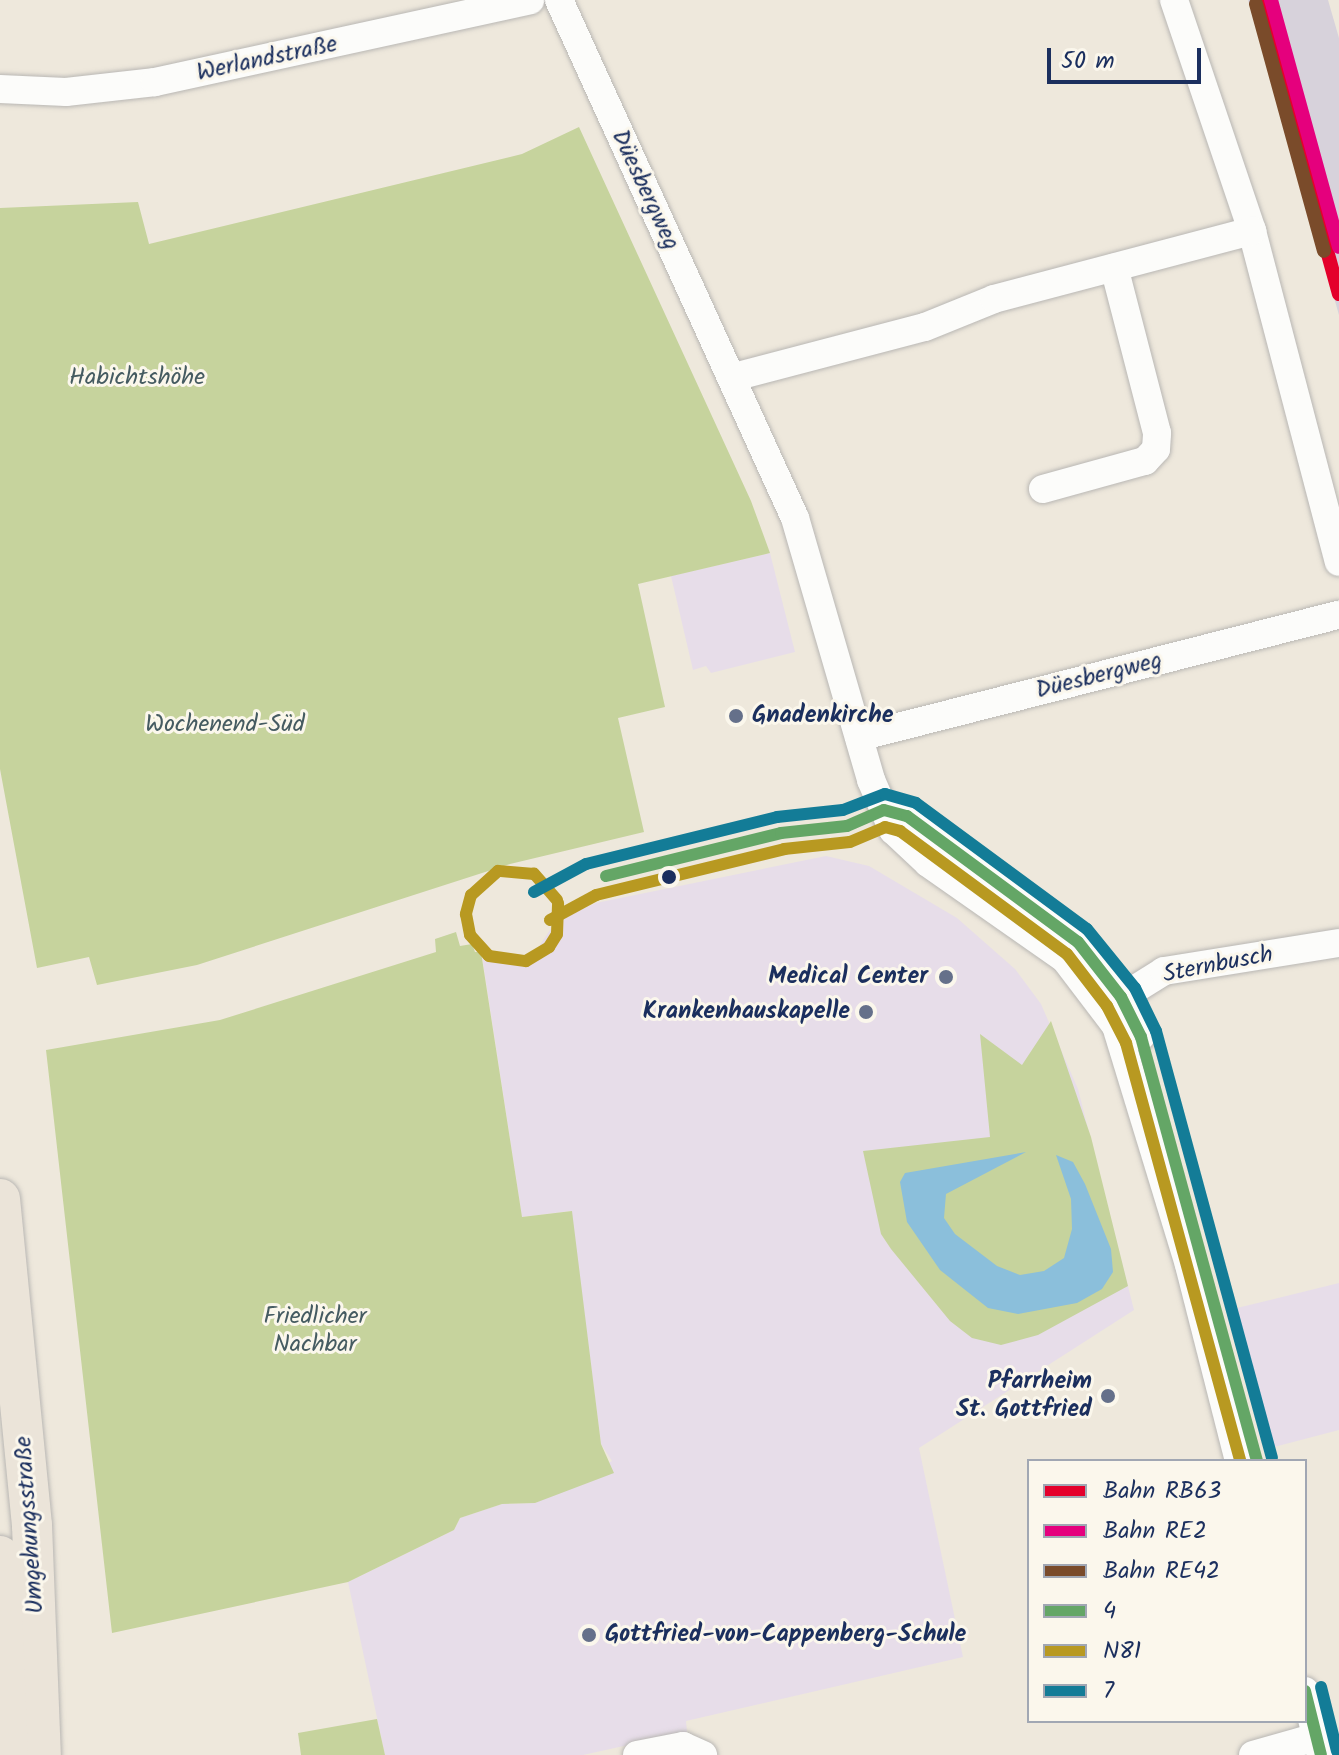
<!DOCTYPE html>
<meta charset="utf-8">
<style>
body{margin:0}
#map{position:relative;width:1339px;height:1755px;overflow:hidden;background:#eee8dc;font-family:Kalam,sans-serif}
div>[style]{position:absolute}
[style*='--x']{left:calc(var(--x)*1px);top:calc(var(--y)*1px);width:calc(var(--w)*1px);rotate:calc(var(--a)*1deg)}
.built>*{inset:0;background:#e7dde9}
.industrial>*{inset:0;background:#d7d2db}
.green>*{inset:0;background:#c6d39d}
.water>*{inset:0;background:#8bbfdb}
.roads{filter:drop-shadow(0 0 2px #b9b7b4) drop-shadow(0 0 2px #b9b7b4)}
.minor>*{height:28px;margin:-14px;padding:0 14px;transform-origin:14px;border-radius:14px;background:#fcfcfa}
.highway>*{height:40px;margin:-20px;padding:0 20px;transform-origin:20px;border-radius:20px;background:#ebe4d9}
.bus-1>*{height:12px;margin:-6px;padding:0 6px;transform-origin:6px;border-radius:6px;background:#64a666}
.bus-2>*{height:12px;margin:-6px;padding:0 6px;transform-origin:6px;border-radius:6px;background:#b89921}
.bus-3>*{height:12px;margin:-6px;padding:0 6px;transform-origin:6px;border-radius:6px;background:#137c97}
.rail-1>*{height:14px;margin:-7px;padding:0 7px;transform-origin:7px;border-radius:7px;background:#e4002b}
.rail-2>*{height:14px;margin:-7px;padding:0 7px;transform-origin:7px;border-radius:7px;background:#e5007d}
.rail-3>*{height:14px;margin:-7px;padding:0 7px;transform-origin:7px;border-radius:7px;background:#7a4b2a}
.dots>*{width:22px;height:22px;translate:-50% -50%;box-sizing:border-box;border:4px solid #fbf7ec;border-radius:50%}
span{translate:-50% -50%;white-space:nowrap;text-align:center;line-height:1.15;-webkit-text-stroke:6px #fbf7ec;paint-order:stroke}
.street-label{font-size:24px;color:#1b2f5e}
.park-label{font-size:24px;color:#455b61}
.poi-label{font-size:24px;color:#1b2f5e;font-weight:700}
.left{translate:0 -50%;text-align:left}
.right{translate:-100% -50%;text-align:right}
.legend{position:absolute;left:1027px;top:1459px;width:280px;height:264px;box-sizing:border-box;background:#fbf7ec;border:2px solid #a1a7b3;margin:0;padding:10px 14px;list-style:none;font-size:24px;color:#1b2f5e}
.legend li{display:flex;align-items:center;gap:16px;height:40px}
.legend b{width:40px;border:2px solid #a1a7b3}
.scale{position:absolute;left:1047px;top:48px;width:154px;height:36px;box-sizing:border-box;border:4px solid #1b2f5e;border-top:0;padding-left:10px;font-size:24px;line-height:28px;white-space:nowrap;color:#1b2f5e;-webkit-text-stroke:6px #fbf7ec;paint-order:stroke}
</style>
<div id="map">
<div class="built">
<i style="clip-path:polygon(770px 553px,795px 652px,711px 673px,706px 666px,693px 670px,671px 576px)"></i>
<i style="clip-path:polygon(826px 856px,869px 866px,957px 918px,1015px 969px,1041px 1004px,1078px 1089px,1134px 1310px,919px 1448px,963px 1657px,686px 1721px,687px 1732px,583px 1755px,385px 1755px,348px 1582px,454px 1530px,460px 1518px,502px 1504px,535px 1503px,612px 1461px,601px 1444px,571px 1211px,522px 1217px,480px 943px,503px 960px,532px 957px,556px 921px,596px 903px)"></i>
<i style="clip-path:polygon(1339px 1283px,1339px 1430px,1274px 1447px,1237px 1308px)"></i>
</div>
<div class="industrial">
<i style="clip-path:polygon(1248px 0,1328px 0,1339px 38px,1339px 315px)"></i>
</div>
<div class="green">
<i style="clip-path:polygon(579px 127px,751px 501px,770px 553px,638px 584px,665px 707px,618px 718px,644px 832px,510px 864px,197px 965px,97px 985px,89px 957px,37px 968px,0 769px,0 208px,138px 202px,149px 244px,522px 154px)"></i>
<i style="clip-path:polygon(456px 932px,460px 946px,472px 944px,475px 952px,481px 952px,522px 1217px,572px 1211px,601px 1444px,614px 1473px,535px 1503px,502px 1504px,460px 1518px,454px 1530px,348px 1582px,112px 1633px,46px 1050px,220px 1020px,436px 952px,435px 939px)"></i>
<i style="clip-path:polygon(1051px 1021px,1091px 1137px,1128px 1286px,1038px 1335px,1001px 1345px,972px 1338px,950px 1321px,891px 1249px,881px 1234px,863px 1151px,990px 1137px,980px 1034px,1022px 1065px)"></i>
<i style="clip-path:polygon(377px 1719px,385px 1755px,301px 1755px,298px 1733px)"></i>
</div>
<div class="water">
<i style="clip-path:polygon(1026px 1152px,946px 1194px,944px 1218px,955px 1234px,997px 1266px,1020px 1275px,1044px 1271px,1064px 1258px,1072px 1229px,1071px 1199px,1056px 1155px,1073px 1162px,1085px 1184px,1111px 1249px,1113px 1272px,1102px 1289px,1077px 1303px,1018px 1314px,988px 1308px,940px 1270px,907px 1222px,900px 1182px,905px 1173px)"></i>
</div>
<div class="roads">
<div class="minor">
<i style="--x:559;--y:0;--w:569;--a:65.51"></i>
<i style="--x:795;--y:518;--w:273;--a:73.8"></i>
<i style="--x:871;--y:780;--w:55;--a:66.3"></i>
<i style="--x:893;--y:830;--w:48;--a:43.3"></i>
<i style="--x:928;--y:863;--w:167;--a:35"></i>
<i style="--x:1065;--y:959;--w:84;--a:52.7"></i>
<i style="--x:1116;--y:1026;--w:250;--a:73"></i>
<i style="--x:1189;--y:1265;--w:202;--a:75.7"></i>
<i style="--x:1174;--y:0;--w:244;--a:71.3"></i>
<i style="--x:1252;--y:231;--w:342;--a:75.3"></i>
<i style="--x:0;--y:89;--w:66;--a:2.6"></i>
<i style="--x:66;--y:92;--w:90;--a:-6.4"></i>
<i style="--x:155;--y:82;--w:384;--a:-12.3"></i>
<i style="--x:734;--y:377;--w:197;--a:-14.7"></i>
<i style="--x:925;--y:327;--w:74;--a:-22.1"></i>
<i style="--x:994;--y:299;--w:267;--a:-14.8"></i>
<i style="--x:1043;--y:489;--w:106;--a:-15.4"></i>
<i style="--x:1145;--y:461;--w:16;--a:-47"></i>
<i style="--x:1156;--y:449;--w:16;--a:-86"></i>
<i style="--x:1157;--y:433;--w:171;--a:-104.5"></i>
<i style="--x:859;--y:737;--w:495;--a:-14.3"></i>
<i style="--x:884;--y:810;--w:24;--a:15"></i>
<i style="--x:907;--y:816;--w:212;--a:36.4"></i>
<i style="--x:1078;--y:942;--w:70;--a:52"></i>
<i style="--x:1121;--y:997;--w:44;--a:62.9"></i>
<i style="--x:1108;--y:1006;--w:66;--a:-32"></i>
<i style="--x:1164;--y:971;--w:177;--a:-9.1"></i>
<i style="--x:1305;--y:1691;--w:66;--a:76"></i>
<i style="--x:637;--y:1755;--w:47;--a:-11.1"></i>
<i style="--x:683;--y:1746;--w:22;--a:24"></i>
<i style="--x:1253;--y:1755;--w:66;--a:-15.9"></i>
</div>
<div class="highway">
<i style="--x:0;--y:1199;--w:328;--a:84.4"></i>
<i style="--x:32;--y:1525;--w:230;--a:87.8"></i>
<i style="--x:0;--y:1556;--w:199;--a:87.7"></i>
</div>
</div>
<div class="bus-1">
<i style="--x:606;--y:876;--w:180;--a:-13.8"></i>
<i style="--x:781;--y:833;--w:66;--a:-6.1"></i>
<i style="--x:847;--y:826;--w:40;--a:-23.4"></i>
<i style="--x:884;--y:810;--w:24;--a:15"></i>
<i style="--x:907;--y:816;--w:212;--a:36.4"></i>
<i style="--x:1078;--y:942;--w:70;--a:52"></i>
<i style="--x:1121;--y:997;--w:45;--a:63.4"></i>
<i style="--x:1141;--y:1037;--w:440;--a:74.7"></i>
<i style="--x:1305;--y:1691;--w:66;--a:76"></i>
</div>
<div class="bus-2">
<i style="--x:557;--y:900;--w:35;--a:-131"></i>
<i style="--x:534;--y:874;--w:36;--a:-175"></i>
<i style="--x:498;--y:871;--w:36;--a:138"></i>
<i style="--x:471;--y:895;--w:20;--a:105"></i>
<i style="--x:466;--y:914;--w:21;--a:79"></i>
<i style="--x:470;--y:935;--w:28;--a:48"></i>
<i style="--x:489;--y:956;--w:37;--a:8"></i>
<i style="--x:526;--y:961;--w:27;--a:-31"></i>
<i style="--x:549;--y:947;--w:15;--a:-58"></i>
<i style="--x:557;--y:934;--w:31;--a:-88"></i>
<i style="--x:550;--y:920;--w:52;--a:-28.5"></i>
<i style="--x:596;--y:895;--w:194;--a:-13.7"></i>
<i style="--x:784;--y:849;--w:66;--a:-6.1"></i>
<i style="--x:850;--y:842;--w:38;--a:-23"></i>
<i style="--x:885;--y:827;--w:16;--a:15"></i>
<i style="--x:900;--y:831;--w:207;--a:36.4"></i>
<i style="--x:1067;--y:954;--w:66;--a:52.4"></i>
<i style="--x:1107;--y:1006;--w:42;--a:62.8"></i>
<i style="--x:1126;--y:1043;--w:433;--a:74.7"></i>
</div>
<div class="bus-3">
<i style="--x:534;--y:892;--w:59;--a:-28.3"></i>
<i style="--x:586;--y:864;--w:197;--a:-13.8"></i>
<i style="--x:777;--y:817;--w:66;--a:-6.1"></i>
<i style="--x:843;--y:810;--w:45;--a:-20.9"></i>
<i style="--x:885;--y:794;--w:32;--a:16"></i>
<i style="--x:916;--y:803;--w:212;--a:36.4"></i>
<i style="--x:1087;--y:929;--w:76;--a:50.9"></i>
<i style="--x:1135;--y:988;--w:48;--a:64"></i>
<i style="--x:1156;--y:1031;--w:442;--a:74.8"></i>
<i style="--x:1321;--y:1687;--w:66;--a:76"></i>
</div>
<div class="rail-1">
<i style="--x:1258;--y:0;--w:305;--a:74.6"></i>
</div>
<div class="rail-2">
<i style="--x:1271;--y:0;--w:256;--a:74.6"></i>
</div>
<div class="rail-3">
<i style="--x:1256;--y:4;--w:256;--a:74.6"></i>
</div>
<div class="dots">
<i style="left:736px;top:716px;background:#65708a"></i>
<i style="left:669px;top:877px;background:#1b2f5e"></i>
<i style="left:946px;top:977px;background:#65708a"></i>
<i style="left:866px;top:1012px;background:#65708a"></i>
<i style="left:1108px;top:1396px;background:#65708a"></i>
<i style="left:589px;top:1635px;background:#65708a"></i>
</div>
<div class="street-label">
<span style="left:267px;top:59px;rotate:-12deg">Werlandstraße</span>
<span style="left:645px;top:190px;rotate:65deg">Düesbergweg</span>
<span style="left:1099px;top:676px;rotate:-14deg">Düesbergweg</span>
<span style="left:1218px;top:965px;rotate:-11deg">Sternbusch</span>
<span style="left:30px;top:1525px;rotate:-94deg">Umgehungsstraße</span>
</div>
<div class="park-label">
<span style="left:137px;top:378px">Habichtshöhe</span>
<span style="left:225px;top:725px">Wochenend-Süd</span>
<span style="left:315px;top:1331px">Friedlicher<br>Nachbar</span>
</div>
<div class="poi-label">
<span class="left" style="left:752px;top:716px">Gnadenkirche</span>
<span class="right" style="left:928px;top:977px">Medical Center</span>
<span class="right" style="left:850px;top:1012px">Krankenhauskapelle</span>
<span class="right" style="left:1092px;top:1396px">Pfarrheim<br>St. Gottfried</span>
<span class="left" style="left:605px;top:1635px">Gottfried-von-Cappenberg-Schule</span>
</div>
<ul class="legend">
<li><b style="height:10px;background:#e4002b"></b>Bahn RB63</li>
<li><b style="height:10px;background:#e5007d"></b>Bahn RE2</li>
<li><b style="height:10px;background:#7a4b2a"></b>Bahn RE42</li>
<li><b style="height:10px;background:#64a666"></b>4</li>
<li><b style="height:10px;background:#b89921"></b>N81</li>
<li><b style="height:10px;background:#137c97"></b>7</li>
</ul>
<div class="scale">50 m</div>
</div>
